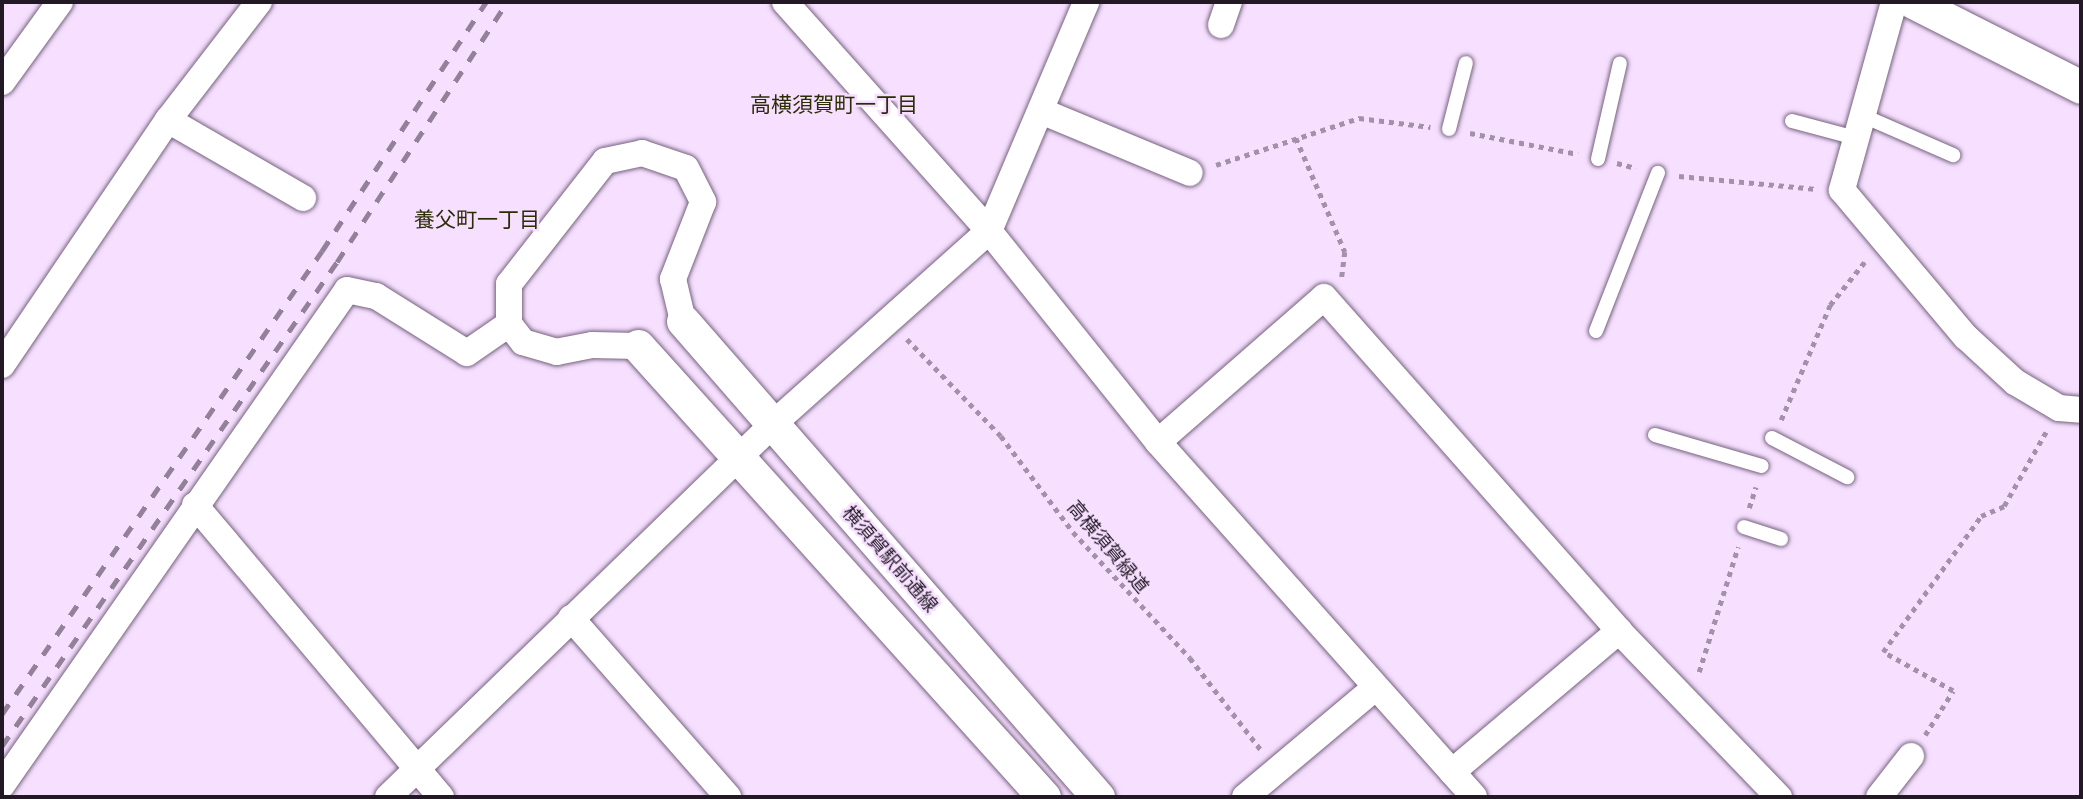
<!DOCTYPE html>
<meta charset="utf-8">
<style>
body{margin:0}
#map{position:relative;width:2083px;height:799px;overflow:hidden;background:#f6dfff;font-family:"Roboto Serif","Noto Sans JP",serif}
div>[style]{position:absolute}
[style*='--x']{left:calc(var(--x)*1px);top:calc(var(--y)*1px);width:calc(var(--w)*1px);rotate:calc(var(--a)*1deg)}
.path>*{height:4.5px;margin-top:-2.25px;transform-origin:0;background:repeating-linear-gradient(90deg,#a291a9 0 5px,transparent 0 10px)}
.roads{filter:drop-shadow(0 0 2px #76627e) drop-shadow(0 0 2px #76627e)}
.service>*{height:14px;margin:-7px;padding:0 7px;transform-origin:7px;border-radius:7px;background:#fff}
.minor>*{height:26px;margin:-13px;padding:0 13px;transform-origin:13px;border-radius:13px;background:#fff}
.tertiary>*{height:33px;margin:-16.5px;padding:0 16.5px;transform-origin:16.5px;border-radius:16.5px;background:#fff}
.rail>*{height:5px;margin-top:-2.5px;transform-origin:0;background:repeating-linear-gradient(90deg,#928198 0 12px,transparent 0 24px)}
span{translate:-50% -50%;white-space:nowrap;text-align:center;line-height:1.15;-webkit-text-stroke:5px #f6dfff;paint-order:stroke}
.street-label{font-size:19px;color:#221925}
.neighbourhood-label{font-size:21px;color:#2b2d03}
.frame{position:absolute;inset:0;border:4px solid #221925;pointer-events:none}
</style>
<div id="map">
<div class="path">
<i style="--x:1470;--y:133;--w:110;--a:11"></i>
<i style="--x:1296;--y:138;--w:124;--a:66.7"></i>
<i style="--x:1345;--y:252;--w:25;--a:97"></i>
<i style="--x:1617;--y:163;--w:20;--a:15"></i>
<i style="--x:1216;--y:165;--w:151;--a:-18.2"></i>
<i style="--x:1359;--y:118;--w:72;--a:7.2"></i>
<i style="--x:1679;--y:176;--w:138;--a:5.4"></i>
<i style="--x:907;--y:339;--w:135;--a:45.9"></i>
<i style="--x:1001;--y:436;--w:120;--a:53.1"></i>
<i style="--x:1073;--y:532;--w:172;--a:47.1"></i>
<i style="--x:1190;--y:658;--w:116;--a:52.3"></i>
<i style="--x:1781;--y:420;--w:125;--a:-66.9"></i>
<i style="--x:1830;--y:305;--w:59;--a:-51.2"></i>
<i style="--x:1749;--y:508;--w:22;--a:-72"></i>
<i style="--x:1699;--y:672;--w:131;--a:-72.7"></i>
<i style="--x:1925;--y:735;--w:52;--a:-57.5"></i>
<i style="--x:1953;--y:691;--w:80;--a:-150.9"></i>
<i style="--x:1883;--y:652;--w:168;--a:-54.2"></i>
<i style="--x:1981;--y:516;--w:25;--a:-23"></i>
<i style="--x:2004;--y:506;--w:87;--a:-60.5"></i>
</div>
<div class="roads">
<div class="service">
<i style="--x:1859;--y:114;--w:103;--a:23.6"></i>
<i style="--x:1792;--y:121;--w:62;--a:14.9"></i>
<i style="--x:1449;--y:129;--w:68;--a:-75.6"></i>
<i style="--x:1598;--y:159;--w:98;--a:-77.1"></i>
<i style="--x:1596;--y:331;--w:170;--a:-68.6"></i>
<i style="--x:1655;--y:435;--w:111;--a:16.2"></i>
<i style="--x:1772;--y:438;--w:85;--a:27.5"></i>
<i style="--x:1744;--y:527;--w:39;--a:18"></i>
</div>
<div class="minor">
<i style="--x:785;--y:2;--w:307;--a:48.3"></i>
<i style="--x:989;--y:231;--w:270;--a:51.3"></i>
<i style="--x:1158;--y:442;--w:475;--a:48.3"></i>
<i style="--x:1894;--y:2;--w:195;--a:105.5"></i>
<i style="--x:1842;--y:190;--w:192;--a:49.9"></i>
<i style="--x:1966;--y:337;--w:67;--a:42.6"></i>
<i style="--x:2015;--y:382;--w:51;--a:30.6"></i>
<i style="--x:2059;--y:408;--w:22;--a:5"></i>
<i style="--x:1221;--y:25;--w:24;--a:-71"></i>
<i style="--x:2;--y:82;--w:99;--a:-54.1"></i>
<i style="--x:1041;--y:111;--w:161;--a:22.6"></i>
<i style="--x:168;--y:120;--w:156;--a:30"></i>
<i style="--x:638;--y:346;--w:46;--a:-178.8"></i>
<i style="--x:592;--y:345;--w:36;--a:169"></i>
<i style="--x:557;--y:352;--w:35;--a:-164"></i>
<i style="--x:523;--y:342;--w:23;--a:-128"></i>
<i style="--x:509;--y:324;--w:40;--a:-90"></i>
<i style="--x:509;--y:284;--w:156;--a:-52"></i>
<i style="--x:605;--y:161;--w:38;--a:-12"></i>
<i style="--x:642;--y:153;--w:46;--a:18.8"></i>
<i style="--x:686;--y:168;--w:38;--a:63"></i>
<i style="--x:703;--y:202;--w:83;--a:111.3"></i>
<i style="--x:673;--y:279;--w:43;--a:76.6"></i>
<i style="--x:2;--y:365;--w:296;--a:-55.9"></i>
<i style="--x:168;--y:120;--w:149;--a:-52.4"></i>
<i style="--x:1158;--y:442;--w:220;--a:-41.1"></i>
<i style="--x:1324;--y:297;--w:446;--a:48.5"></i>
<i style="--x:1619;--y:631;--w:231;--a:46.1"></i>
<i style="--x:195;--y:505;--w:382;--a:49.9"></i>
<i style="--x:571;--y:618;--w:238;--a:48.7"></i>
<i style="--x:1452;--y:772;--w:219;--a:-40.2"></i>
<i style="--x:2;--y:785;--w:603;--a:-55.12"></i>
<i style="--x:347;--y:290;--w:30;--a:12"></i>
<i style="--x:376;--y:296;--w:107;--a:32.1"></i>
<i style="--x:467;--y:353;--w:51;--a:-34.6"></i>
<i style="--x:388;--y:797;--w:536;--a:-44.09"></i>
<i style="--x:773;--y:424;--w:290;--a:-41.8"></i>
<i style="--x:989;--y:231;--w:249;--a:-67"></i>
<i style="--x:1245;--y:797;--w:171;--a:-40"></i>
<i style="--x:1879;--y:797;--w:52;--a:-52"></i>
</div>
<div class="tertiary">
<i style="--x:1913;--y:2;--w:188;--a:26.8"></i>
<i style="--x:683;--y:321;--w:632;--a:48.92"></i>
<i style="--x:638;--y:346;--w:607;--a:48.01"></i>
</div>
</div>
<div class="rail">
<i style="--x:2;--y:714;--w:563;--a:-55.35"></i>
<i style="--x:322;--y:251;--w:298;--a:-56.6"></i>
<i style="--x:2;--y:746;--w:589;--a:-55.31"></i>
<i style="--x:337;--y:262;--w:311;--a:-56.8"></i>
</div>
<div class="street-label">
<span style="left:1108px;top:547px;rotate:50deg">高横須賀緑道</span>
<span style="left:890px;top:559px;rotate:49deg">横須賀駅前通線</span>
</div>
<div class="neighbourhood-label">
<span style="left:834px;top:105px">高横須賀町一丁目</span>
<span style="left:477px;top:220px">養父町一丁目</span>
</div>
<div class="frame"></div>
</div>
